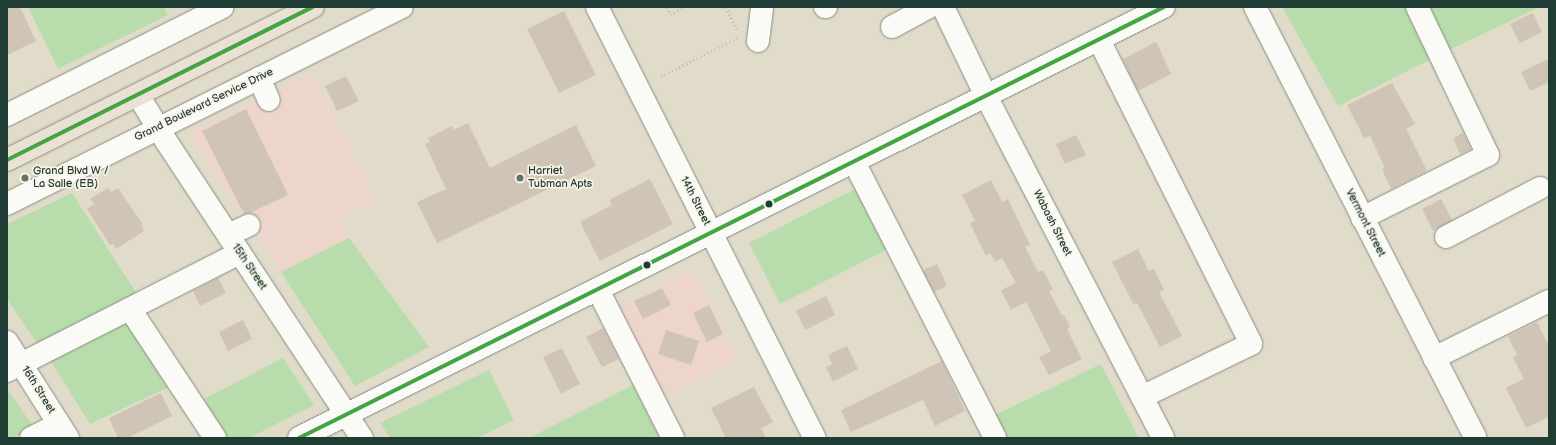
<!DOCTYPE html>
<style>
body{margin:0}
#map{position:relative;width:1556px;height:445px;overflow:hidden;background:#e1dcca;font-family:"Balsamiq Sans",sans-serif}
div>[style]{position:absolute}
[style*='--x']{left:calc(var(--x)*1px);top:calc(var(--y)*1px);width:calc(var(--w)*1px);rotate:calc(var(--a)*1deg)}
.built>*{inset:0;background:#edd5cb}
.green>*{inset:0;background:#b9dcac}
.building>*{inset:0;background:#cfc4b5}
.path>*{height:2.5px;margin-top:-1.25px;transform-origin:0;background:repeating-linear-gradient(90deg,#bbbdb9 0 1px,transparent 0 4px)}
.roads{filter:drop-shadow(0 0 1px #8b8e83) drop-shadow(0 0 1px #8b8e83)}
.minor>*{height:22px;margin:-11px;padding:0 11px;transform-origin:11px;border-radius:11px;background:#fafaf7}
.major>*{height:22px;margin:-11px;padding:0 11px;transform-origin:11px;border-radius:11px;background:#eae1d5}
.bus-1>*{height:4px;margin:-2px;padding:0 2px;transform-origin:2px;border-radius:2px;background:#42a541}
.bus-2>*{height:4px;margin:-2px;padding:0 2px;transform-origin:2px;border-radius:2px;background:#42a541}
.dots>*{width:11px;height:11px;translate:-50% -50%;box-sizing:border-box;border:2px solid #f7f3e8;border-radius:50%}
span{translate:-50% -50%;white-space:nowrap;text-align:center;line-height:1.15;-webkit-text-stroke:3.5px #f7f3e8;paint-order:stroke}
.street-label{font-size:11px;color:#1f3d34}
.poi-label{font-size:11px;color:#1f3d34}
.left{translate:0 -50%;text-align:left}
.frame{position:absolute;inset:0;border:8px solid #1f3d34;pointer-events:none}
</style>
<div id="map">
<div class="built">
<i style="clip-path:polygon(312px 73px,377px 201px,336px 219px,349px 238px,281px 272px,189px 133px)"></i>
<i style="clip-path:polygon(694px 269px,739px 359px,661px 398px,615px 309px)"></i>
</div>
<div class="green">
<i style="clip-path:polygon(28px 7px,164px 7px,168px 15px,58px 69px)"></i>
<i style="clip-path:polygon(1282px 7px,1406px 7px,1431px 59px,1338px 106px)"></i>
<i style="clip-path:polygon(1425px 7px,1539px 7px,1447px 51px)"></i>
<i style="clip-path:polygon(857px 188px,888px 249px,780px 304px,749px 243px)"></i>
<i style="clip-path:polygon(72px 193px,139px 297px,40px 348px,7px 299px,7px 224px)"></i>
<i style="clip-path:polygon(349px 238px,429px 347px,355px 386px,281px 272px)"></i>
<i style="clip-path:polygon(128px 321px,171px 386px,90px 424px,50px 360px)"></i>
<i style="clip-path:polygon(283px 358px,314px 405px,249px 438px,227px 438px,204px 399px)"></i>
<i style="clip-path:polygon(1101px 364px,1139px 438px,1005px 438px,993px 416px)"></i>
<i style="clip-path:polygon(489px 370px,514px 420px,477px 438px,390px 438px,380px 423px)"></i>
<i style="clip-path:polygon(633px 385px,660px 438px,529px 438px)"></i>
<i style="clip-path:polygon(7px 388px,34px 428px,13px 438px,7px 438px)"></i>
</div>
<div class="building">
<i style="clip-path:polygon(7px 7px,20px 7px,36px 41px,7px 55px)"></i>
<i style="clip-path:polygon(564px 11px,596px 75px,559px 93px,527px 29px)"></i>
<i style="clip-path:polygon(1533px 13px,1542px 32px,1520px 43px,1510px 24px)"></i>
<i style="clip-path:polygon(1156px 42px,1171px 74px,1138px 91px,1123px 59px)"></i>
<i style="clip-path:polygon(1549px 59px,1549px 82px,1530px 91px,1521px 72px)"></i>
<i style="clip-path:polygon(346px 76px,359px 101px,337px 111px,325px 86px)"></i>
<i style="clip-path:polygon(1392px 83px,1415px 124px,1406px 129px,1427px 171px,1391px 189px,1382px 169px,1385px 168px,1370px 136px,1364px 138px,1347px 105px)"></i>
<i style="clip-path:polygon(246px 109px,288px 195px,250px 213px,244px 214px,202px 131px)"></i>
<i style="clip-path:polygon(468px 123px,490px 168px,576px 125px,596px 166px,437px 243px,417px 202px,446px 189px,425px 144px,430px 142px,428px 138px,452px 126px,454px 130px)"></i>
<i style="clip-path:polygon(1463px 133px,1471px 149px,1460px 154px,1453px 138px)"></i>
<i style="clip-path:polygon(1076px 135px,1086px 155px,1065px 164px,1056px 144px)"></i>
<i style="clip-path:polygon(650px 179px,673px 224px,600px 261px,580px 222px,612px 205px,609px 200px)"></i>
<i style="clip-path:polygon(991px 180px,1002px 202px,1008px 199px,1030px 245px,1025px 247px,1038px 272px,1043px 270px,1053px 289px,1049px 291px,1062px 316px,1064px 315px,1070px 327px,1067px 329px,1082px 359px,1049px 375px,1039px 357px,1051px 351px,1026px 302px,1011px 310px,1001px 290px,1016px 283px,1002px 258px,995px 262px,990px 253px,986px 256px,970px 223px,975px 221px,962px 195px)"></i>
<i style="clip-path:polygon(108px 188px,111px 192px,118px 188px,143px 225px,141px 225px,144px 231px,116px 249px,113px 244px,110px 245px,87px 209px,94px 204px,90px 199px)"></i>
<i style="clip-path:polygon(1441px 199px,1452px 220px,1433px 231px,1422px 209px)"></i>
<i style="clip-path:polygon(1138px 249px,1149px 271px,1154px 269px,1164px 290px,1159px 292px,1182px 336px,1160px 347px,1137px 303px,1134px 305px,1112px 262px)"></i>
<i style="clip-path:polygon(937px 264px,947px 286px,934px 292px,923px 270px)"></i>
<i style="clip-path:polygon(218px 278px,226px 293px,200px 306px,193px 291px)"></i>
<i style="clip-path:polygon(662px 288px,671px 305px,643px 319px,634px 301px)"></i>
<i style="clip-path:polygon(826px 296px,835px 315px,805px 330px,796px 311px)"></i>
<i style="clip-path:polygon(709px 305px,723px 334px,707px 342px,693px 313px)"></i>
<i style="clip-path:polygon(243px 320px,252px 339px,228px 351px,219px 332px)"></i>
<i style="clip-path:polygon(1537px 322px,1549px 346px,1549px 417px,1526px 428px,1506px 388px,1524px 379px,1513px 357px,1517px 355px,1508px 336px)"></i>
<i style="clip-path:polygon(603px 328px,619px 359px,602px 367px,586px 337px)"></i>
<i style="clip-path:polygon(666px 330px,699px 341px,691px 365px,658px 354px)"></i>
<i style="clip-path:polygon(847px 346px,858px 369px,833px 382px,826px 367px,832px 364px,828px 355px)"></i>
<i style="clip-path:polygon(562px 348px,580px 384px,561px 394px,543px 357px)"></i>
<i style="clip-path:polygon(942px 361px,965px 411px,935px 426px,923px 400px,851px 432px,841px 410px)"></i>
<i style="clip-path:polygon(754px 387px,773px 422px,761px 428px,766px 438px,726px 438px,711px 408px)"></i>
<i style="clip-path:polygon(161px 393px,172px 416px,127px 438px,118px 438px,109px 418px)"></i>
</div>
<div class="path">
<i style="--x:667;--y:7;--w:8;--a:67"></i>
<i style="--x:670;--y:14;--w:16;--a:-27"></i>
<i style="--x:726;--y:7;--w:28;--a:64"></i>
<i style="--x:661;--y:76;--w:87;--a:-26.6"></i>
</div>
<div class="roads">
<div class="minor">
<i style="--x:597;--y:7;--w:483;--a:63.2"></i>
<i style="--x:825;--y:7;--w:1;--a:0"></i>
<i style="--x:943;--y:7;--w:99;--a:64.2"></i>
<i style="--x:986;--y:96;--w:385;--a:62.6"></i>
<i style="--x:1255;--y:7;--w:484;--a:62.9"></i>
<i style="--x:892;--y:27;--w:42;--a:-28.4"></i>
<i style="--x:1099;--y:40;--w:340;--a:63.4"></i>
<i style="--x:1251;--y:344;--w:121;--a:154.1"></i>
<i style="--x:758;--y:41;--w:34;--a:-83"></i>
<i style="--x:259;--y:78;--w:24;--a:66"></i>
<i style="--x:138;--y:95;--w:54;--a:58.7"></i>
<i style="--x:166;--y:141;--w:356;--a:56.6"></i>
<i style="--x:7;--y:115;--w:241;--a:-26.6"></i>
<i style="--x:854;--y:162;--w:310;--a:62.9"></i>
<i style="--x:7;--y:204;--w:441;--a:-26.5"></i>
<i style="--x:1362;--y:218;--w:141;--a:-26.6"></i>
<i style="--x:1488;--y:155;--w:164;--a:-115.6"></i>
<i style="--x:228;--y:235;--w:23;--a:-25"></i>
<i style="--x:1446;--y:237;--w:106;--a:-27.5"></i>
<i style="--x:598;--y:290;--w:166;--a:63.1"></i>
<i style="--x:130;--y:309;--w:154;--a:56.6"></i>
<i style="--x:7;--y:342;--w:114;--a:57.6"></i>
<i style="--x:1434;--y:358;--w:128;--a:-26.4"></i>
<i style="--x:7;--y:371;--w:261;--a:-26.9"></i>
<i style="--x:31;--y:438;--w:31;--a:-27"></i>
<i style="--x:299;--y:438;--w:966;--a:-26.49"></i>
</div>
<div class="major">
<i style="--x:7;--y:160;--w:342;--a:-26.6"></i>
</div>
</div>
<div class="bus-1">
<i style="--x:7;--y:160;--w:342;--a:-26.6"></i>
</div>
<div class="bus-2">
<i style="--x:299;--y:438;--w:966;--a:-26.49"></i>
</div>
<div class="dots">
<i style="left:25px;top:178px;background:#637568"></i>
<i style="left:520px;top:178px;background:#637568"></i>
<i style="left:769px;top:204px;background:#1f3d34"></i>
<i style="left:647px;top:265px;background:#1f3d34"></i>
</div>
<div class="street-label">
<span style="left:204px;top:105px;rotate:-26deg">Grand Boulevard Service Drive</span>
<span style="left:695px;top:201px;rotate:63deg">14th Street</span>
<span style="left:1052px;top:223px;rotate:63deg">Wabash Street</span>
<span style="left:1365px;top:223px;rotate:63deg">Vermont Street</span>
<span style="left:249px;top:267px;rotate:56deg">15th Street</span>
<span style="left:38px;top:390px;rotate:58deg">16th Street</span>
</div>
<div class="poi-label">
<span class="left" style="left:33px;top:178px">Grand Blvd W /<br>La Salle (EB)</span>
<span class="left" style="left:528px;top:178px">Harriet<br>Tubman Apts</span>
</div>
<div class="frame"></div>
</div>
